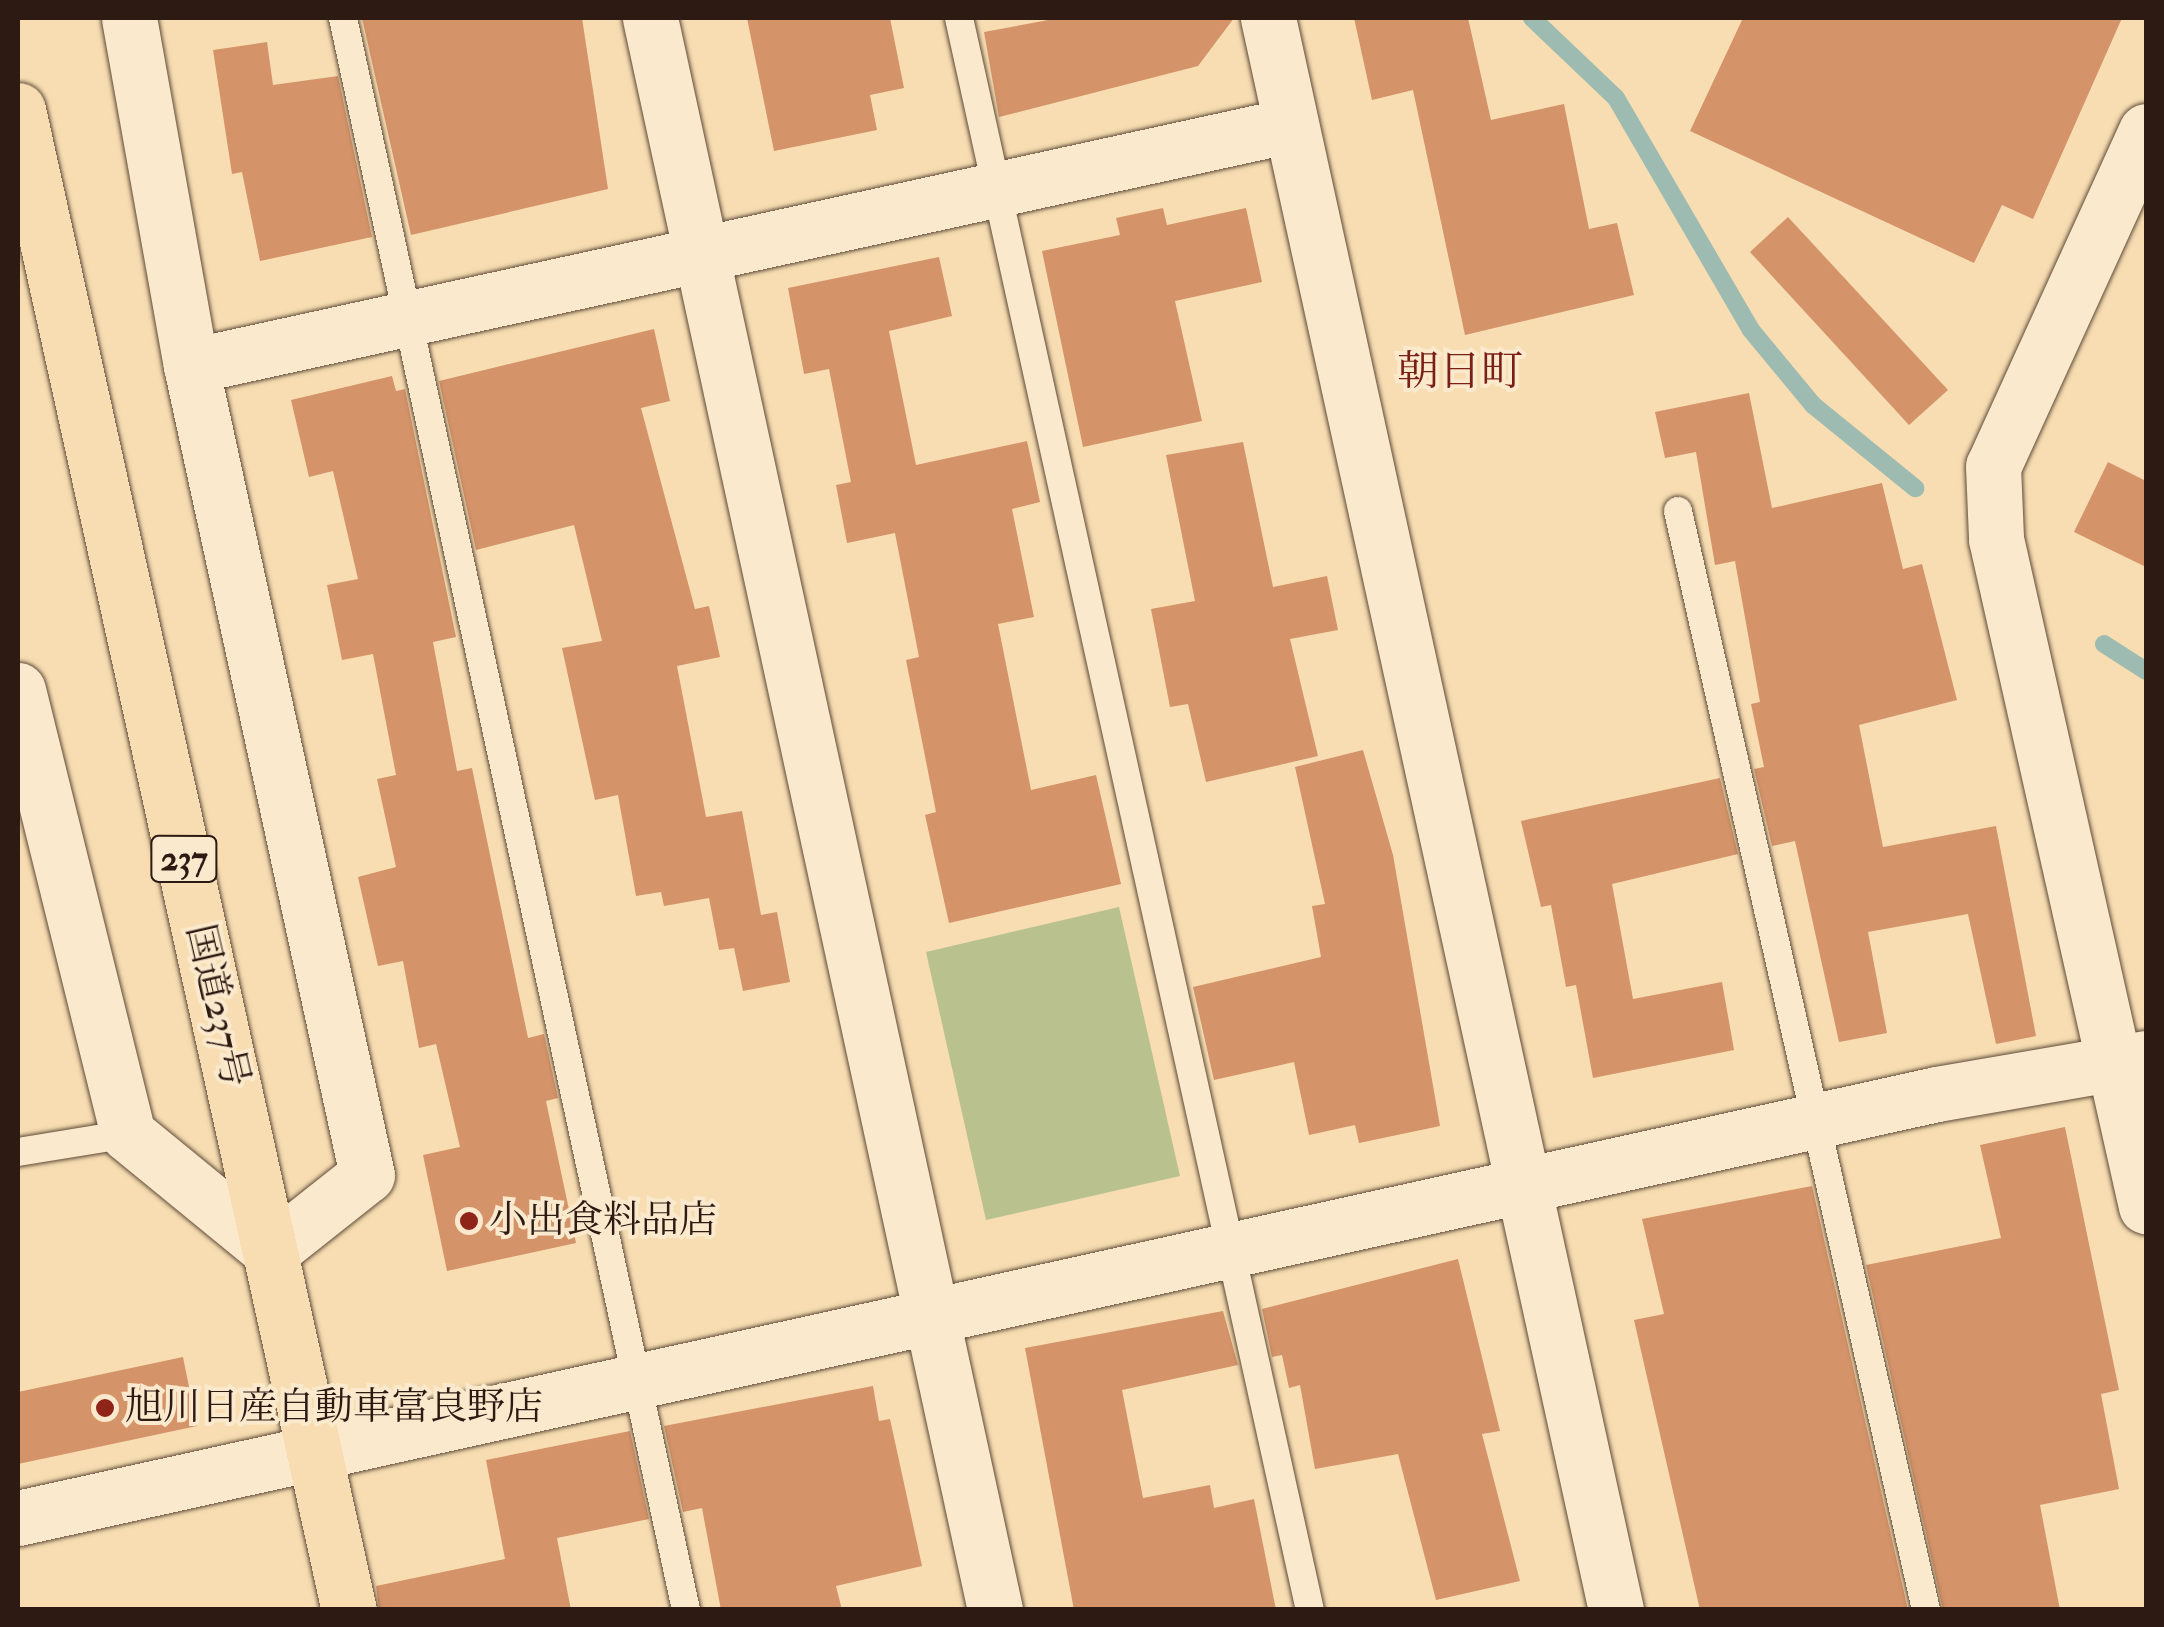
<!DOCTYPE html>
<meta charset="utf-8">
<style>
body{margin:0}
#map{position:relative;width:2164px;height:1627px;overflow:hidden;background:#f7ddb1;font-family:"IM FELL Double Pica","Noto Serif JP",serif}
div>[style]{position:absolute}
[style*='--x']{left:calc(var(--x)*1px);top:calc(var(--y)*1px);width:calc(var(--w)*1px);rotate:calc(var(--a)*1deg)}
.green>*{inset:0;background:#b9c28e}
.stream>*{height:18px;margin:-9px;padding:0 9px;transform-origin:9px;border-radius:9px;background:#9ebbb2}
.building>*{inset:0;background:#d49369}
.roads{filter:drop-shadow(0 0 2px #5f4b3a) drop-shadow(0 0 2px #5f4b3a)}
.lane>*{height:28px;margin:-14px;padding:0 14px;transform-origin:14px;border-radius:14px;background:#fae9cc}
.street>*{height:55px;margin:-27.5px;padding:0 27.5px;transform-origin:27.5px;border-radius:27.5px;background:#fae9cc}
.highway>*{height:55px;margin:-27.5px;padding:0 27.5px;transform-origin:27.5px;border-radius:27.5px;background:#f7ddb1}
.dots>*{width:28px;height:28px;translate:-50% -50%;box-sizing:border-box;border:5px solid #fae9cc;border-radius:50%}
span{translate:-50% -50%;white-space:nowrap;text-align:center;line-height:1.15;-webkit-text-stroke:8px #fae9cc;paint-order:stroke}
.shield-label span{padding:2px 8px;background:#fae9cc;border:2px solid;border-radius:8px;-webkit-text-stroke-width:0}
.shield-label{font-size:35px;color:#2c1a13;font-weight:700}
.street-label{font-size:38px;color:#2c1a13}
.poi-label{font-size:38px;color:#2c1a13}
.left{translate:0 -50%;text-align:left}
.quarter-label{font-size:42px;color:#7a1f14}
.frame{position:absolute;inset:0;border:20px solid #2c1a13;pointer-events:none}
</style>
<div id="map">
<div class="green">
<i style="clip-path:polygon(1119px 907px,1180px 1176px,986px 1220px,926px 952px)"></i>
</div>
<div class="stream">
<i style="--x:1532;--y:18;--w:116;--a:43.6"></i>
<i style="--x:1616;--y:98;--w:268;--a:59.8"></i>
<i style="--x:1751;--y:330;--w:97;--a:50.4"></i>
<i style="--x:1813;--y:405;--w:132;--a:39.1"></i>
<i style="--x:2104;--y:644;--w:50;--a:32.7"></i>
</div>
<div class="building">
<i style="clip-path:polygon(362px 18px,582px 18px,608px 189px,411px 235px)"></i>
<i style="clip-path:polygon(747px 18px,890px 18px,904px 88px,870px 95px,877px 130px,774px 151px)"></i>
<i style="clip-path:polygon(1059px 18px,1234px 18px,1198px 66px,999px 117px,984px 32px)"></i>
<i style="clip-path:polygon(1354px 18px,1468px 18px,1491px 120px,1564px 104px,1589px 229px,1617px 223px,1634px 295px,1465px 335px,1413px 90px,1372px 100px)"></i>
<i style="clip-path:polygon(1743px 18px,2122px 18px,2033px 219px,2002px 205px,1974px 263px,1690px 131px)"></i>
<i style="clip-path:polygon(267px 42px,273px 85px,338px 76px,372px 237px,260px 261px,242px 172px,232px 174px,213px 50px)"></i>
<i style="clip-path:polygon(1163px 208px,1167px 225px,1246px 208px,1262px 282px,1175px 301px,1202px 421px,1083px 447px,1042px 251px,1120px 235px,1116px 218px)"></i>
<i style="clip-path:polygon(1788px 217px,1948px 390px,1909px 425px,1750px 252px)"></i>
<i style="clip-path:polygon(939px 257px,952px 316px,889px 331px,916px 465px,1027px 441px,1040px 502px,1012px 509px,1034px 617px,998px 624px,1031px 790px,1096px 775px,1121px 884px,949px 923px,925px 815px,936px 812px,906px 660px,919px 657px,895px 533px,847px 543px,836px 485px,851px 482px,829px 369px,804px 374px,788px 288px)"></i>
<i style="clip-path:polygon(654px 329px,670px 401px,641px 408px,695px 609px,709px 606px,720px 657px,677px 666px,706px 817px,742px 811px,761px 915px,777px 912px,790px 982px,743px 991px,734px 948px,719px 950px,709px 898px,664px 906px,661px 892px,636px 896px,618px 795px,595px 800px,562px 648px,602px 641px,574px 525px,476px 550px,439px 381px)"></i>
<i style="clip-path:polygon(392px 376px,396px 391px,405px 389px,456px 637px,433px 642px,457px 771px,472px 768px,528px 1038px,544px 1034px,558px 1098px,546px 1101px,576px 1243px,447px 1271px,423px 1155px,460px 1147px,436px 1044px,419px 1048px,403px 961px,378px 966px,358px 877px,396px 867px,377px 779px,396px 775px,373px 654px,342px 660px,327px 585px,358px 579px,333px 471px,309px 477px,291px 400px)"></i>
<i style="clip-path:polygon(1749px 393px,1772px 508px,1882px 483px,1903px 569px,1922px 564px,1957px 700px,1859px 725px,1883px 847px,1996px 826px,2036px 1036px,1996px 1044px,1968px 914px,1868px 932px,1887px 1033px,1839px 1042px,1795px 841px,1772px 846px,1754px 769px,1764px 767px,1751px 704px,1760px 702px,1735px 561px,1715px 565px,1696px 452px,1665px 458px,1655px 412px)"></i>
<i style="clip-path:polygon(1243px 442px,1273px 587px,1327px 576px,1338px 630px,1290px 639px,1318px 756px,1206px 782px,1188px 704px,1170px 707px,1151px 609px,1195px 601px,1166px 455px)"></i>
<i style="clip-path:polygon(2108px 462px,2146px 481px,2146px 567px,2074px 532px)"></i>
<i style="clip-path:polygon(1363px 750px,1393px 855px,1440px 1126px,1359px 1143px,1355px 1125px,1309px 1135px,1294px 1062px,1214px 1080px,1193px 987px,1321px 957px,1312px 906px,1325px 904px,1295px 767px)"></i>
<i style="clip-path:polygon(1720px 778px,1738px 854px,1612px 884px,1633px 999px,1722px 982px,1734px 1050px,1593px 1078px,1576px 985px,1566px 987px,1551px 905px,1541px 907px,1521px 821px)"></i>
<i style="clip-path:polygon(2065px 1127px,2119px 1390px,2101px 1394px,2119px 1489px,2040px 1505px,2060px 1610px,1943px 1610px,1866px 1265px,2001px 1238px,1980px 1145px)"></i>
<i style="clip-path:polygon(1812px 1186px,1908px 1610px,1700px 1610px,1634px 1320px,1664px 1314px,1642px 1219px)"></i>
<i style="clip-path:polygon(1458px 1259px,1500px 1431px,1482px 1434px,1520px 1581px,1436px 1600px,1398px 1454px,1315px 1469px,1300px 1385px,1289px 1388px,1282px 1355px,1272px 1357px,1262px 1309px)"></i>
<i style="clip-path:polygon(1223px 1311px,1238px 1365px,1122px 1390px,1143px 1498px,1210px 1485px,1214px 1508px,1254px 1499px,1276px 1610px,1074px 1610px,1025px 1348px)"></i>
<i style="clip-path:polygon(183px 1357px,197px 1426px,18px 1464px,18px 1392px)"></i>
<i style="clip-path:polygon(873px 1386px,879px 1421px,890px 1419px,922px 1566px,836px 1586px,842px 1610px,721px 1610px,702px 1508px,683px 1512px,664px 1426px)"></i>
<i style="clip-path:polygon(630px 1431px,649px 1519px,557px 1538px,571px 1610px,379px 1610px,376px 1586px,505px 1559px,486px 1460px)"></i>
</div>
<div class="roads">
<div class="lane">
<i style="--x:343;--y:18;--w:1629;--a:77.84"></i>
<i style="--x:959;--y:18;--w:1630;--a:77.57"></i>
<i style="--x:1678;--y:511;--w:1127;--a:77.28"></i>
<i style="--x:18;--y:1152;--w:111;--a:-9.3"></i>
</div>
<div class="street">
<i style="--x:650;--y:18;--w:1629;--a:77.77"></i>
<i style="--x:1268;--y:18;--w:1630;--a:77.67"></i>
<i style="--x:2146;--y:131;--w:368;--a:114.5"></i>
<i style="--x:1993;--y:466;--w:73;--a:87.6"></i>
<i style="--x:1996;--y:539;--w:684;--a:77.33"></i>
<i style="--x:191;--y:366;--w:1126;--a:-12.36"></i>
<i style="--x:18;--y:690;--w:457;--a:76.1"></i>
<i style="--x:128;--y:1134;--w:185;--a:39.3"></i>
<i style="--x:271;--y:1251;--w:122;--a:-38.4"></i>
<i style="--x:367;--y:1175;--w:828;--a:-102.27"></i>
<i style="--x:191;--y:366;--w:353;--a:-100.1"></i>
<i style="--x:18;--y:1518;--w:1965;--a:-12.46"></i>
<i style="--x:1937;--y:1094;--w:212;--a:-9.8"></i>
</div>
<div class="highway">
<i style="--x:18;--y:110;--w:1536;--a:77.56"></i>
</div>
</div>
<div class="dots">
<i style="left:469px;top:1221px;background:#8f2418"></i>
<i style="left:105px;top:1408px;background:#8f2418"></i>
</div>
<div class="shield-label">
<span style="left:184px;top:859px">237</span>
</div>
<div class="street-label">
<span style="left:217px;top:1006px;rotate:77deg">国道237号</span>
</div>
<div class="poi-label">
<span class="left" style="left:489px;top:1221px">小出食料品店</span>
<span class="left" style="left:125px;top:1408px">旭川日産自動車富良野店</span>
</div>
<div class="quarter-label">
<span style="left:1460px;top:372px">朝日町</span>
</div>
<div class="frame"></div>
</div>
